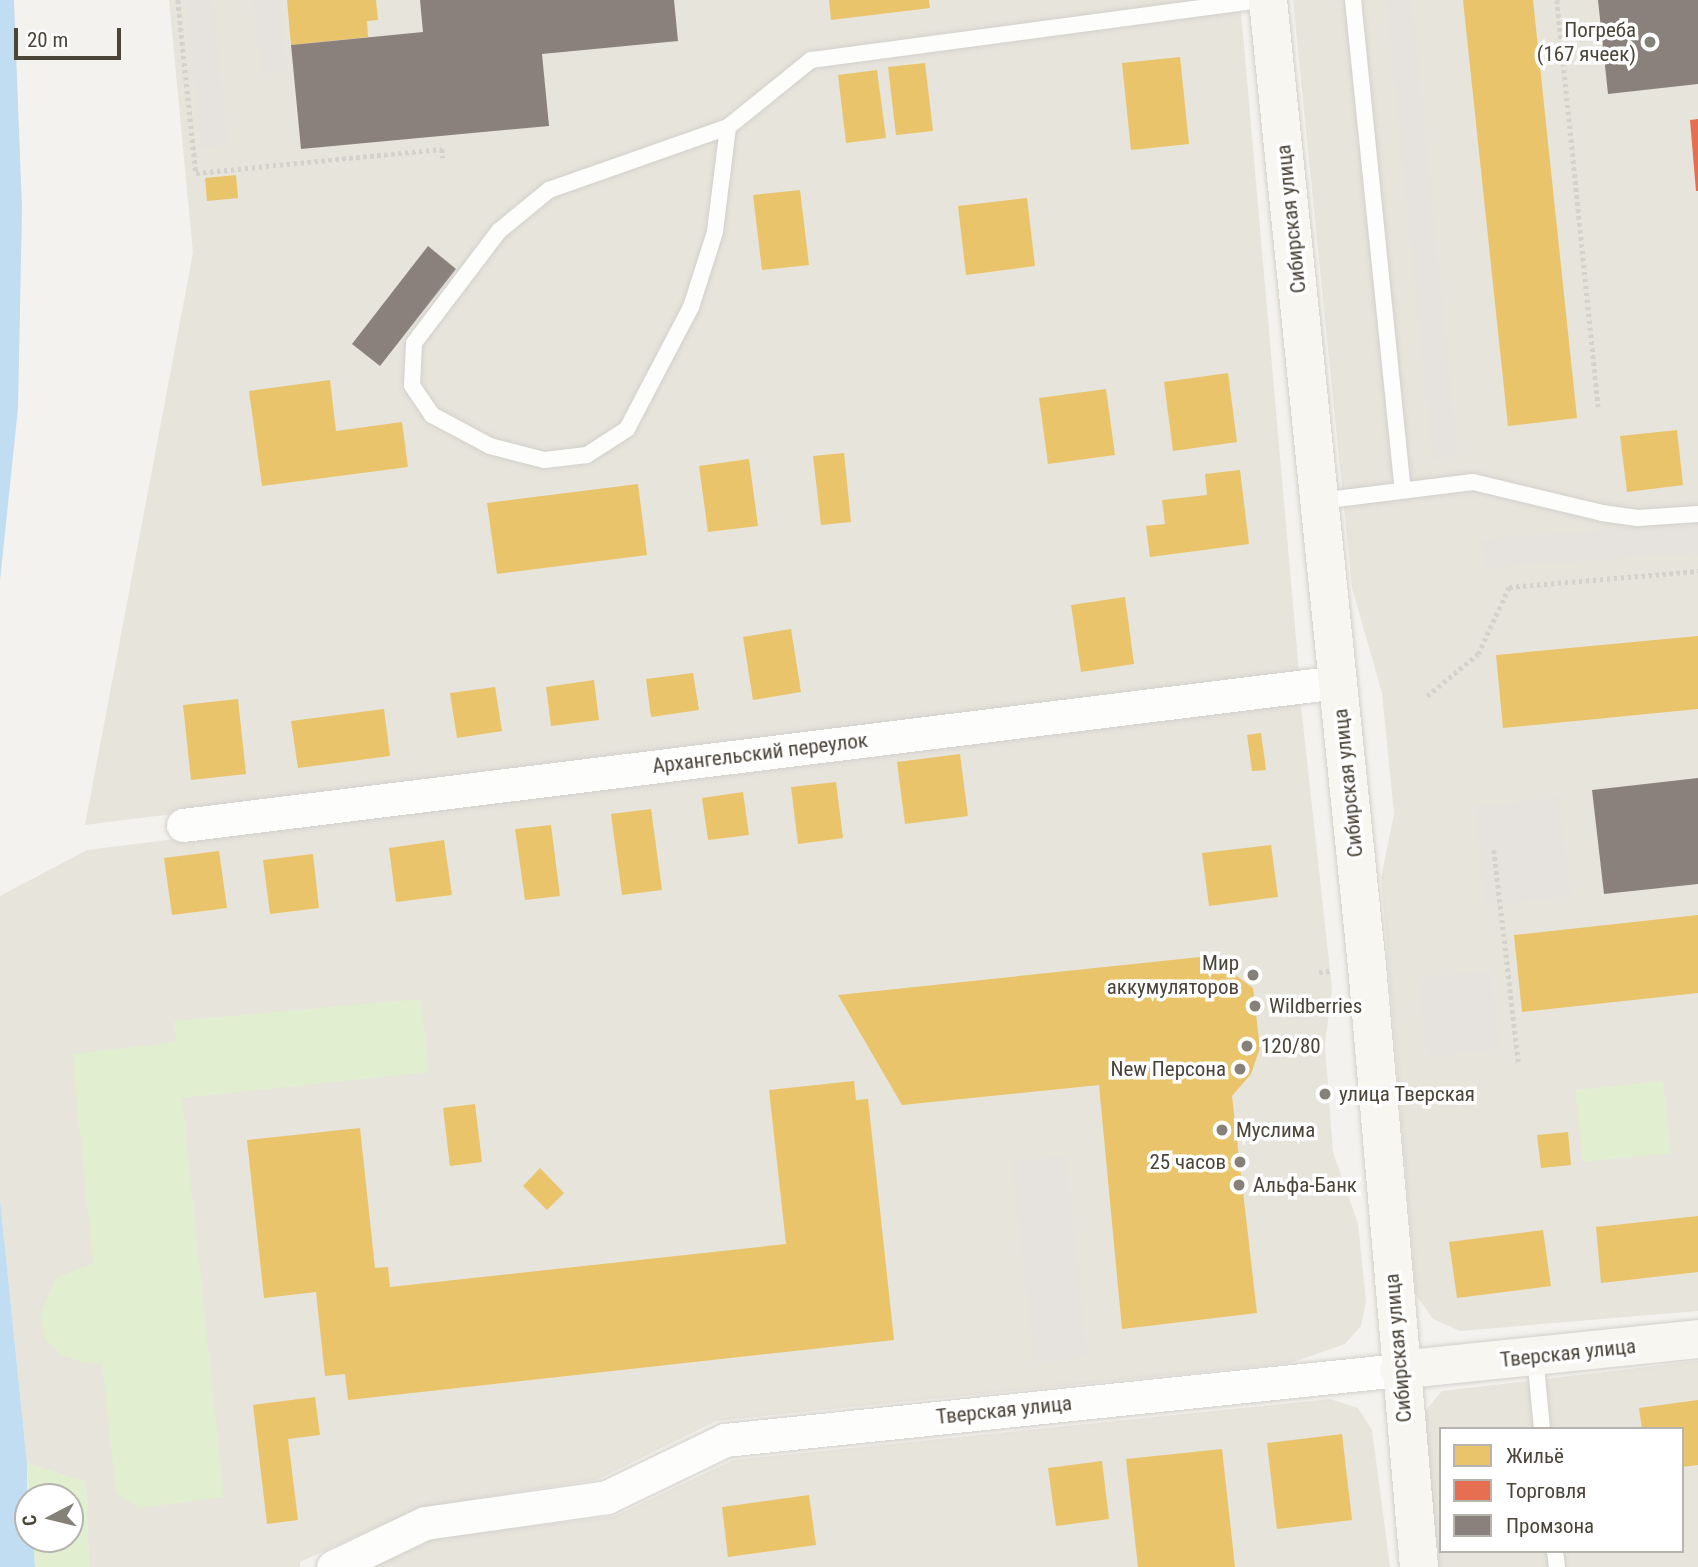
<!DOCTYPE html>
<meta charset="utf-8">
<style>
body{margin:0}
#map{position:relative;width:1698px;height:1567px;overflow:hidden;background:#f4f2ee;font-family:"Roboto Condensed",sans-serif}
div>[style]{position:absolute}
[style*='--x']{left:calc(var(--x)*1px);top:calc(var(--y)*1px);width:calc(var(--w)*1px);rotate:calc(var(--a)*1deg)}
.residential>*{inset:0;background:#e7e4dc}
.green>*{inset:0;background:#e1eecf}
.parking>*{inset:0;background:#e6e3df}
.water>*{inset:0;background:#c0ddf1}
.homes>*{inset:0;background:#e9c46a}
.shops>*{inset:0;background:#e76f51}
.industry>*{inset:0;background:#8a817c}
.path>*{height:4.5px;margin-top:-2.25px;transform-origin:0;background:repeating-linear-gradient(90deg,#d3d2cc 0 3.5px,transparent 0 7px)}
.roads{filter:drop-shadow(0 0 2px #d2d0cb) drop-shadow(0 0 2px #d2d0cb)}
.lane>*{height:16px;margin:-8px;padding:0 8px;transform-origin:8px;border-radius:8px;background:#fdfdfc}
.street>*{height:33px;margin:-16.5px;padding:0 16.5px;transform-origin:16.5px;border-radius:16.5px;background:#fdfdfc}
.secondary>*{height:38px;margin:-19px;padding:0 19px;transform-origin:19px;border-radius:19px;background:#f7f6f1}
.dots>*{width:19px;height:19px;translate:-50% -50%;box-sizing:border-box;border:4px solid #fff;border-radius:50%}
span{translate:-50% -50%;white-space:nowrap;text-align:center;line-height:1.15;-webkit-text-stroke:7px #fff;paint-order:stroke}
.poi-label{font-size:21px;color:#4b4439}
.right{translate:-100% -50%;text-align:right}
.left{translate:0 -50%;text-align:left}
.street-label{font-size:21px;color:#4b4439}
.legend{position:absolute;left:1439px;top:1427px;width:245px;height:126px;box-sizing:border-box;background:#fff;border:2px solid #b7b4b0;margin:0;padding:9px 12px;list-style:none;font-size:21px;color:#4b4439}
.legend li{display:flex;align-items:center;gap:14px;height:35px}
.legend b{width:35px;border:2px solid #b7b4b0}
.north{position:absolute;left:14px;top:1483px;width:70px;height:70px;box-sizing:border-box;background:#fff;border:2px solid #b7b4b0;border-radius:50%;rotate:263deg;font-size:19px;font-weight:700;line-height:28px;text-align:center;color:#4b4439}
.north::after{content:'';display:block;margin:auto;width:24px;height:32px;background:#868178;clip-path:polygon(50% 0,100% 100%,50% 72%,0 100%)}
.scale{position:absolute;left:14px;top:28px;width:107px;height:32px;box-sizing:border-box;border:4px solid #4b4439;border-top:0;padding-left:9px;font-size:21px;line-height:24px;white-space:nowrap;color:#4b4439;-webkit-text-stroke:5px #fff;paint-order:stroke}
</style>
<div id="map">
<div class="residential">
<i style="clip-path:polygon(169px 0,1240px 0,1299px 673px,85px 825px,193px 253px)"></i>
<i style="clip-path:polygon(1293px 0,1698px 0,1698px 1311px,1460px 1331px,1433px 1319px,1416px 1295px,1381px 878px,1394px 814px,1382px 693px,1352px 588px)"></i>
<i style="clip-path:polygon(1300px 697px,1332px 988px,1325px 1045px,1333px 1152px,1358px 1224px,1366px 1301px,1361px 1326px,1345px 1344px,1291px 1363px,716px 1421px,599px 1479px,420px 1508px,300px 1562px,300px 1567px,89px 1567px,86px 1482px,27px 1463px,0 1199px,0 896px,87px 850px)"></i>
<i style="clip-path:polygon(evenodd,1698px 1361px,1698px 1567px,1432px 1567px,1420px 1417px,1442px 1391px,1698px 1361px,1441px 1429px,1682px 1429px,1682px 1551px,1441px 1551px,1441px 1429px)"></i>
<i style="clip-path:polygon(1330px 1399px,1358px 1408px,1372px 1430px,1390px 1567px,374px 1567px,430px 1539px,615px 1516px,733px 1460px)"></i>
</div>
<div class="green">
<i style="clip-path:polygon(421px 999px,429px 1072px,182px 1098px,224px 1497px,139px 1508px,116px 1493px,102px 1364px,83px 1363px,62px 1355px,45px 1340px,40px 1315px,56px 1278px,93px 1263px,72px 1054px,176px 1042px,174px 1021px)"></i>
<i style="clip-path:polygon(1663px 1081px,1671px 1153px,1583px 1162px,1575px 1090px)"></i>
<i style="clip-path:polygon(27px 1463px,86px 1482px,89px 1567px,35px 1567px,33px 1539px,70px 1539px,70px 1497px,29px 1497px)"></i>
</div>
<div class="parking">
<i style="clip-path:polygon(186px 0,213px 0,228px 145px,200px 148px)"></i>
<i style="clip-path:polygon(253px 0,281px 0,287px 71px,261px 74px)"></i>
<i style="clip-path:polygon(1386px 0,1412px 0,1458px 456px,1432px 459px)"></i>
<i style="clip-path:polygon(1698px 523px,1698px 553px,1484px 568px,1481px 539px)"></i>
<i style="clip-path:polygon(1559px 797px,1571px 896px,1485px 906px,1474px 807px)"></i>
<i style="clip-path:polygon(1491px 970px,1500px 1049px,1427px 1057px,1418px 978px)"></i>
<i style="clip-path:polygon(1066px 1156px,1088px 1357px,1034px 1363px,1012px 1162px)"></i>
</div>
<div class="water">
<i style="clip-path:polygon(0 0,14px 0,22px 209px,18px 408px,0 581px)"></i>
<i style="clip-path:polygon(0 1199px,27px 1463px,28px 1539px,33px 1539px,35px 1567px,0 1567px)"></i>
</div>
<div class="homes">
<i style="clip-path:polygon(287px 0,376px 0,378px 20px,367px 21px,368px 37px,291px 45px)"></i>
<i style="clip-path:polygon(829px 0,929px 0,930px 8px,831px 20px)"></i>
<i style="clip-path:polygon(1463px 0,1533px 0,1577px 418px,1508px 426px)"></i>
<i style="clip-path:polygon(1180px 57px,1189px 144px,1131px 150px,1122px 63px)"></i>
<i style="clip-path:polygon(925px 63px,933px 131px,896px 135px,888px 67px)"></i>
<i style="clip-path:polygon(877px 70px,886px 138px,846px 143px,838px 75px)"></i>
<i style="clip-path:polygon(236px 175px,238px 198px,207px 201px,205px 178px)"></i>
<i style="clip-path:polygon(800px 190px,809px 265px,762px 270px,753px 195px)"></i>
<i style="clip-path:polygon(1027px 198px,1035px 266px,966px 275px,958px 206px)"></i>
<i style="clip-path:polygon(1228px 373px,1237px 442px,1173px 451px,1164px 382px)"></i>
<i style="clip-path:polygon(330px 380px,336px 431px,402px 422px,408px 467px,262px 486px,249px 391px)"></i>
<i style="clip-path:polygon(1106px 389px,1115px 455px,1048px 464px,1039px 398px)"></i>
<i style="clip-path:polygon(1677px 430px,1683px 485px,1627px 492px,1620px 436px)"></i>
<i style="clip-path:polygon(844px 453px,851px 522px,821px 525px,813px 456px)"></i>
<i style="clip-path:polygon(749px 459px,758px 526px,708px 532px,699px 466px)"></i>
<i style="clip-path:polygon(1240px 470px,1249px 544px,1150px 557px,1146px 526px,1165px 524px,1162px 500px,1207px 495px,1205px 474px)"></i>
<i style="clip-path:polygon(638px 484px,647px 555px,497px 574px,487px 503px)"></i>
<i style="clip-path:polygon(1125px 597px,1134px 664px,1081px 672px,1071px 605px)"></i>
<i style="clip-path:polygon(791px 629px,801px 692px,753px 700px,743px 637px)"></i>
<i style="clip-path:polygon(1698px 636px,1698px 709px,1503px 728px,1496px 655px)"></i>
<i style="clip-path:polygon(693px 673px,699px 710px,651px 717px,646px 679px)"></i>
<i style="clip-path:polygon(594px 680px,599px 720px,551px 726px,546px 687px)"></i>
<i style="clip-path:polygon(495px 687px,502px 731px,457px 738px,450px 693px)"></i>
<i style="clip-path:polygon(238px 699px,246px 774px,191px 780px,183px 705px)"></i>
<i style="clip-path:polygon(384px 709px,390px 756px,298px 768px,291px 721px)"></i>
<i style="clip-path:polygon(1261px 733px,1266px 770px,1252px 771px,1247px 735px)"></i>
<i style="clip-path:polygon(960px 754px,968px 816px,905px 824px,897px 762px)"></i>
<i style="clip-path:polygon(836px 782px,843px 838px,798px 844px,791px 787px)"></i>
<i style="clip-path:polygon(743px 792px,749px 835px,708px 840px,702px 798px)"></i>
<i style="clip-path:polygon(651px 809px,662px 890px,622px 895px,611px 814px)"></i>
<i style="clip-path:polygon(551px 825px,560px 896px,525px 900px,515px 829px)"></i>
<i style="clip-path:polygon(444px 840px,452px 895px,396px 902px,389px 848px)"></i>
<i style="clip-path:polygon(1271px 845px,1278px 897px,1209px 906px,1202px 853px)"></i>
<i style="clip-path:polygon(219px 851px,227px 908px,172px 915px,164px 858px)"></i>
<i style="clip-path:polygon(313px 854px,319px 908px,270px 914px,263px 860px)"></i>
<i style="clip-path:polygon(1698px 915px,1698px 993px,1522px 1012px,1514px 935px)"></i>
<i style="clip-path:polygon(1210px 956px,1253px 988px,1260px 1048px,1251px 1074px,1232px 1096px,1257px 1313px,1122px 1329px,1099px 1085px,902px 1105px,838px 995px)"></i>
<i style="clip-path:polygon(854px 1081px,856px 1100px,868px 1099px,894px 1340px,348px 1400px,345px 1374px,325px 1376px,316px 1292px,264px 1298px,247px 1140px,360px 1128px,375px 1268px,388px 1267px,390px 1287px,786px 1244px,769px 1090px)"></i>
<i style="clip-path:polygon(475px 1104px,482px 1162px,450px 1166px,443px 1108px)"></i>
<i style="clip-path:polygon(1568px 1132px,1571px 1165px,1541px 1168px,1537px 1135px)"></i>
<i style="clip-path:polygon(540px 1168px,564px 1193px,547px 1210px,523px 1186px)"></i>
<i style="clip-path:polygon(1698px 1216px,1698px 1272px,1601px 1283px,1596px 1227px)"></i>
<i style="clip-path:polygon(1543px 1230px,1551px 1286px,1457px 1298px,1449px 1242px)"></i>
<i style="clip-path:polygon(315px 1397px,320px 1435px,288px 1439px,298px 1520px,267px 1524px,253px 1405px)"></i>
<i style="clip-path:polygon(1698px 1400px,1698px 1465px,1682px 1467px,1682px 1429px,1642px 1429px,1639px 1408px)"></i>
<i style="clip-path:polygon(1342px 1434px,1352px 1520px,1277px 1529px,1267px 1443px)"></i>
<i style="clip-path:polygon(1222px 1449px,1235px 1567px,1138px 1567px,1126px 1459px)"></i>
<i style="clip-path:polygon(1102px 1461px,1109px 1519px,1056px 1526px,1048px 1468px)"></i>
<i style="clip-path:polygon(809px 1495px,816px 1545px,728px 1557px,722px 1507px)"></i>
</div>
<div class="shops">
<i style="clip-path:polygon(1698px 119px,1698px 191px,1696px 191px,1690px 120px)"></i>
</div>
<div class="industry">
<i style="clip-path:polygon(420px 0,674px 0,678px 41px,542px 54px,549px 126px,301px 149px,291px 45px,423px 32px)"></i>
<i style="clip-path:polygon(1598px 0,1698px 0,1698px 84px,1608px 94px)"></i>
<i style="clip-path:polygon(428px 246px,456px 269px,380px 366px,352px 344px)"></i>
<i style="clip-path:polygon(1698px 778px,1698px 884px,1604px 894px,1592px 790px)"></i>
</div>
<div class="path">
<i style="--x:178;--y:0;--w:174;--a:84.1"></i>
<i style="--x:196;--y:173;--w:247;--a:-5.6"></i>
<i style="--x:442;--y:149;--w:9;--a:84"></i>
<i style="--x:1557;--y:0;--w:409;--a:84.2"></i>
<i style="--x:1427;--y:696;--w:66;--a:-39.5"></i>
<i style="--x:1478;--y:654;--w:74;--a:-65.2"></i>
<i style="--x:1509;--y:587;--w:190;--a:-4.8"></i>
<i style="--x:1494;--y:850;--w:217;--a:83.4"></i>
<i style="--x:1319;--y:972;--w:11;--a:-5"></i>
</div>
<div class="roads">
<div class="lane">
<i style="--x:1353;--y:0;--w:492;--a:84.2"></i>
<i style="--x:728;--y:127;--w:106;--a:97.1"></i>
<i style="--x:715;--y:232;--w:79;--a:107.7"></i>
<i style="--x:691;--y:307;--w:138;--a:117.7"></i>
<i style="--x:627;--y:429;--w:48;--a:147"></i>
<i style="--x:587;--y:455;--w:43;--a:173.4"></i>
<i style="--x:544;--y:460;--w:56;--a:-165.5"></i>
<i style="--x:490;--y:446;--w:66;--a:-151.9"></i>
<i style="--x:432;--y:415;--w:36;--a:-124"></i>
<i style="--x:412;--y:385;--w:42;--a:-87.3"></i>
<i style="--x:414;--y:343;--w:141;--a:-52.8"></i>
<i style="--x:499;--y:231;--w:65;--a:-39.4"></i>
<i style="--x:549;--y:190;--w:190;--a:-19.4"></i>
<i style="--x:728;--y:127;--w:107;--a:-38.9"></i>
<i style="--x:811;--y:60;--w:455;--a:-7.6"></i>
<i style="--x:1320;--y:501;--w:154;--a:-7.1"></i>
<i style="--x:1473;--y:482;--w:133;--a:13.5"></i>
<i style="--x:1602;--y:513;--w:36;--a:8"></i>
<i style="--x:1638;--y:518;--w:60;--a:-3.8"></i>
<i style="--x:1535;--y:1356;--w:73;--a:84.5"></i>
<i style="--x:1555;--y:1551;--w:16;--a:83"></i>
</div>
<div class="street">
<i style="--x:183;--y:825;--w:1164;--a:-7.06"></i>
<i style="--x:333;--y:1567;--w:102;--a:-25.6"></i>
<i style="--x:425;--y:1523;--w:184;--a:-8.1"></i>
<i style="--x:607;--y:1497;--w:131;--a:-25.8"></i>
<i style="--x:725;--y:1440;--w:678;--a:-5.93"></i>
</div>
<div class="secondary">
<i style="--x:1268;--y:0;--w:971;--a:84.15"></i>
<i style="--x:1367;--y:966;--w:603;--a:85.05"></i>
<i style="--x:1399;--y:1370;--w:301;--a:-5.9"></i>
</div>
</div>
<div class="dots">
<i style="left:1650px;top:42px;background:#868178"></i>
<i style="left:1253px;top:975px;background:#868178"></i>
<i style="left:1255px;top:1006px;background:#868178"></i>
<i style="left:1247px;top:1046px;background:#868178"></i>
<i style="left:1240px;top:1069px;background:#868178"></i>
<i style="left:1325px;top:1094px;background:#868178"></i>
<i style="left:1222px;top:1130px;background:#868178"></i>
<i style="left:1240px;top:1162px;background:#868178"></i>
<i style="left:1239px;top:1185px;background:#868178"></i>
</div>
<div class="poi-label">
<span class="right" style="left:1636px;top:42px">Погреба<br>(167 ячеек)</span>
<span class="right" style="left:1239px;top:975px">Мир<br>аккумуляторов</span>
<span class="left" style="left:1269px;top:1006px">Wildberries</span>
<span class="left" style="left:1261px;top:1046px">120/80</span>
<span class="right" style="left:1226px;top:1069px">New Персона</span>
<span class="left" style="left:1339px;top:1094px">улица Тверская</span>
<span class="left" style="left:1236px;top:1130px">Муслима</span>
<span class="right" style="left:1226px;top:1162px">25 часов</span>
<span class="left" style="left:1253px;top:1185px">Альфа-Банк</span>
</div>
<div class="street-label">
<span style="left:1291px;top:219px;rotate:-96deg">Сибирская улица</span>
<span style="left:760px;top:753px;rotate:-7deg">Архангельский переулок</span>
<span style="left:1348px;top:783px;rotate:-96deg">Сибирская улица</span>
<span style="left:1398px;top:1348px;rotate:-95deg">Сибирская улица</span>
<span style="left:1568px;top:1353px;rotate:-6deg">Тверская улица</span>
<span style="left:1004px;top:1410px;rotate:-6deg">Тверская улица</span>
</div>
<ul class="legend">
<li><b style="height:19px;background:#e9c46a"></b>Жильё</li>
<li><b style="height:19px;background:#e76f51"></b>Торговля</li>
<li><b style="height:19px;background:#8a817c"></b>Промзона</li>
</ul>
<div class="north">С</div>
<div class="scale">20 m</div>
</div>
